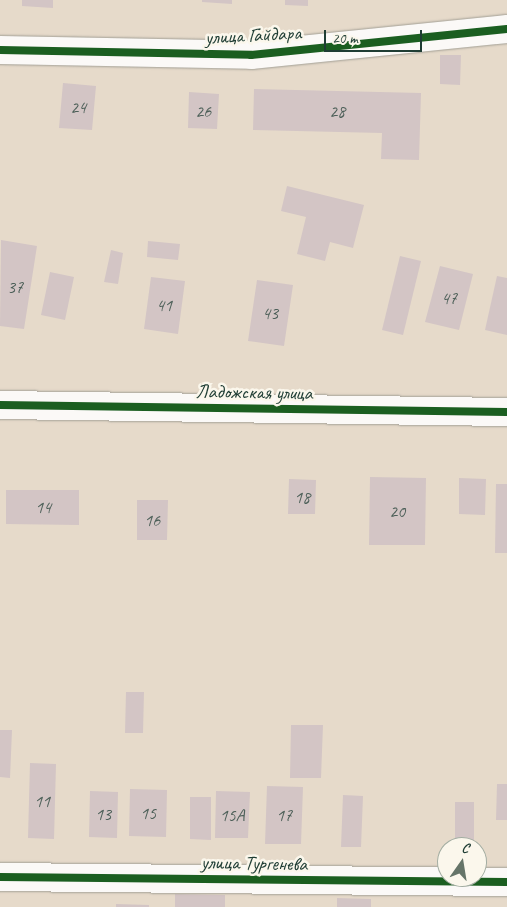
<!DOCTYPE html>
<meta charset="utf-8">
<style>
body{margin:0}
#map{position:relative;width:507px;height:907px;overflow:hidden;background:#e6daca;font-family:Caveat,sans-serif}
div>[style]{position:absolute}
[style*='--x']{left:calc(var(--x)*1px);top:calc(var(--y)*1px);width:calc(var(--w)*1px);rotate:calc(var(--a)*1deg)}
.building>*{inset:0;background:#d3c5c5}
.roads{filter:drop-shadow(0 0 1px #a29f95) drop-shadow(0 0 1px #a29f95)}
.minor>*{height:28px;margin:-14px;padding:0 14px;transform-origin:14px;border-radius:14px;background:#fbf9f7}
.cycleway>*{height:8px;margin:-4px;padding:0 4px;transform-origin:4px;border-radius:4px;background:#1b5e20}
span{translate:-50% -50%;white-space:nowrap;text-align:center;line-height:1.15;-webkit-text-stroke:5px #fbf7ec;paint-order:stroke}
.number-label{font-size:18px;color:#4c5f58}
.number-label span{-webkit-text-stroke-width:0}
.street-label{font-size:20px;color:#1f3d34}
.north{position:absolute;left:437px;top:837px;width:50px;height:50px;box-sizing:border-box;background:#fbf7ec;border:1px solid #a3ada2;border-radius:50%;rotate:13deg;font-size:14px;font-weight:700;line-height:20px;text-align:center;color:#1f3d34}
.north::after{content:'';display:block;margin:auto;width:18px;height:22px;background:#657468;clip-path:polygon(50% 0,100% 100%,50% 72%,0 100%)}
.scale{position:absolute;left:324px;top:30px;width:98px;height:22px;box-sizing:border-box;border:2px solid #1f3d34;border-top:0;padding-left:6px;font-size:15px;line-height:18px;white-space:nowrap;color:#1f3d34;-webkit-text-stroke:4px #fbf7ec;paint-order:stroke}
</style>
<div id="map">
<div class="building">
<i style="clip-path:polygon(22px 0,53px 0,53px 8px,22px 6px)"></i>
<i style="clip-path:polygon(202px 0,232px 0,232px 4px,202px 2px)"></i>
<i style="clip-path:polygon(285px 0,308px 0,308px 6px,285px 5px)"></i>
<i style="clip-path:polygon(440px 55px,461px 55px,460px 85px,440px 84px)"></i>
<i style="clip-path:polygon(63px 83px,96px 86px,92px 130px,59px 128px)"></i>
<i style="clip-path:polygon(254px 89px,421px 93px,419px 160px,381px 159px,382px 133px,253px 130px)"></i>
<i style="clip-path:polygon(189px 92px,219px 94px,217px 129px,188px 128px)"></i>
<i style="clip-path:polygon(287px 186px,364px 205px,353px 248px,330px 242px,325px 261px,297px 254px,306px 217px,281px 211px)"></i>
<i style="clip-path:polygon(1px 240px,37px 246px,24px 329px,0 326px)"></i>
<i style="clip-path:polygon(148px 241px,180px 244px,178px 260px,147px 257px)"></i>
<i style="clip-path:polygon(111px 250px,123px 253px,118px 284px,104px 282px)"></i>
<i style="clip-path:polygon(400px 256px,421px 261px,403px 335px,382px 330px)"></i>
<i style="clip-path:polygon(440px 266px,473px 274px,459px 330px,425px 322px)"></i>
<i style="clip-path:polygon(50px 272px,74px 277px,65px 320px,41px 315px)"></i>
<i style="clip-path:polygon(497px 276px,507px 278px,507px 335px,485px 330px)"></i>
<i style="clip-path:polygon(151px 277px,185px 281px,178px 334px,144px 329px)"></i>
<i style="clip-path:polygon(257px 280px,293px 285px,284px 346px,248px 341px)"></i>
<i style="clip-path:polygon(370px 477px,426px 478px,425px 545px,369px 545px)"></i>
<i style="clip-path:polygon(459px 478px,486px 479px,485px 515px,459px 514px)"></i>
<i style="clip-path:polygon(289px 479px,316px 480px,315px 514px,288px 514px)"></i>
<i style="clip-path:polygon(496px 484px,507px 484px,507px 553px,495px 553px)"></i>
<i style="clip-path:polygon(6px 490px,79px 490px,79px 525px,6px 524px)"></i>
<i style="clip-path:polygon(137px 500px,168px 500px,167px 540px,137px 540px)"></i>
<i style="clip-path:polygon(126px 692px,144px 692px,143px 733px,125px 733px)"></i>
<i style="clip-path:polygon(291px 725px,323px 725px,321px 778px,290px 778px)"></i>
<i style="clip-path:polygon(0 730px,12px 730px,10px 778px,0 777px)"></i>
<i style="clip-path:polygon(30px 763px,56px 764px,54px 839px,28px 838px)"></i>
<i style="clip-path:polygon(497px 784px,507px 784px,507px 820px,496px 820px)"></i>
<i style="clip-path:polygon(267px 786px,303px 787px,301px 844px,265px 844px)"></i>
<i style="clip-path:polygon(130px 789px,167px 790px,166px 837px,129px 836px)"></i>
<i style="clip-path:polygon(90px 791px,118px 792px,117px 838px,89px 837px)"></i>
<i style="clip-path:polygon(216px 791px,250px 792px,248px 838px,215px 838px)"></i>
<i style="clip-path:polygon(343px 795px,363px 796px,361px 847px,341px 847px)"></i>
<i style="clip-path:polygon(190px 797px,211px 797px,211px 840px,190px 839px)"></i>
<i style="clip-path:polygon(455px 802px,474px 802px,474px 840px,455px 840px)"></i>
<i style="clip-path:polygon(175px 894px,225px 895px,225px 907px,175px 907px)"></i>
<i style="clip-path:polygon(337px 898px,371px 899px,371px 907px,337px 907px)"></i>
<i style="clip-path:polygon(116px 904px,149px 905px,149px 907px,116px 907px)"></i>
</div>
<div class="roads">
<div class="minor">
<i style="--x:0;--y:50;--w:251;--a:1.1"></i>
<i style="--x:251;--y:55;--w:257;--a:-5.8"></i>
<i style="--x:0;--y:405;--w:507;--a:0.79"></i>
<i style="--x:0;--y:877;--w:507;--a:0.57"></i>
</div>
</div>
<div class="cycleway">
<i style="--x:0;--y:50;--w:251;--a:1.1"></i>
<i style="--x:251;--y:55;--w:257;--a:-5.8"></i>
<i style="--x:0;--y:405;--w:507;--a:0.79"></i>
<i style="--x:0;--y:877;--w:507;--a:0.57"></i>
</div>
<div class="number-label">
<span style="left:78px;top:107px">24</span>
<span style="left:203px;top:111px">26</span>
<span style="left:337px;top:111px">28</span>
<span style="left:15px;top:287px">37</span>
<span style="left:449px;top:298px">47</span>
<span style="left:164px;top:305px">41</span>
<span style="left:270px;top:313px">43</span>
<span style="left:302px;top:497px">18</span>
<span style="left:43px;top:507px">14</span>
<span style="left:397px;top:511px">20</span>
<span style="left:152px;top:520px">16</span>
<span style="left:42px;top:801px">11</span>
<span style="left:148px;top:813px">15</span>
<span style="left:103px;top:814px">13</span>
<span style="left:232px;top:815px">15А</span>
<span style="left:284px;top:815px">17</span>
</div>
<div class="street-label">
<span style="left:253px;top:35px;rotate:-3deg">улица Гайдара</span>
<span style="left:254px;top:392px;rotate:1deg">Ладожская улица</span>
<span style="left:254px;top:863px;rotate:1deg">улица Тургенева</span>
</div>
<div class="north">С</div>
<div class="scale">20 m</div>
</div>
